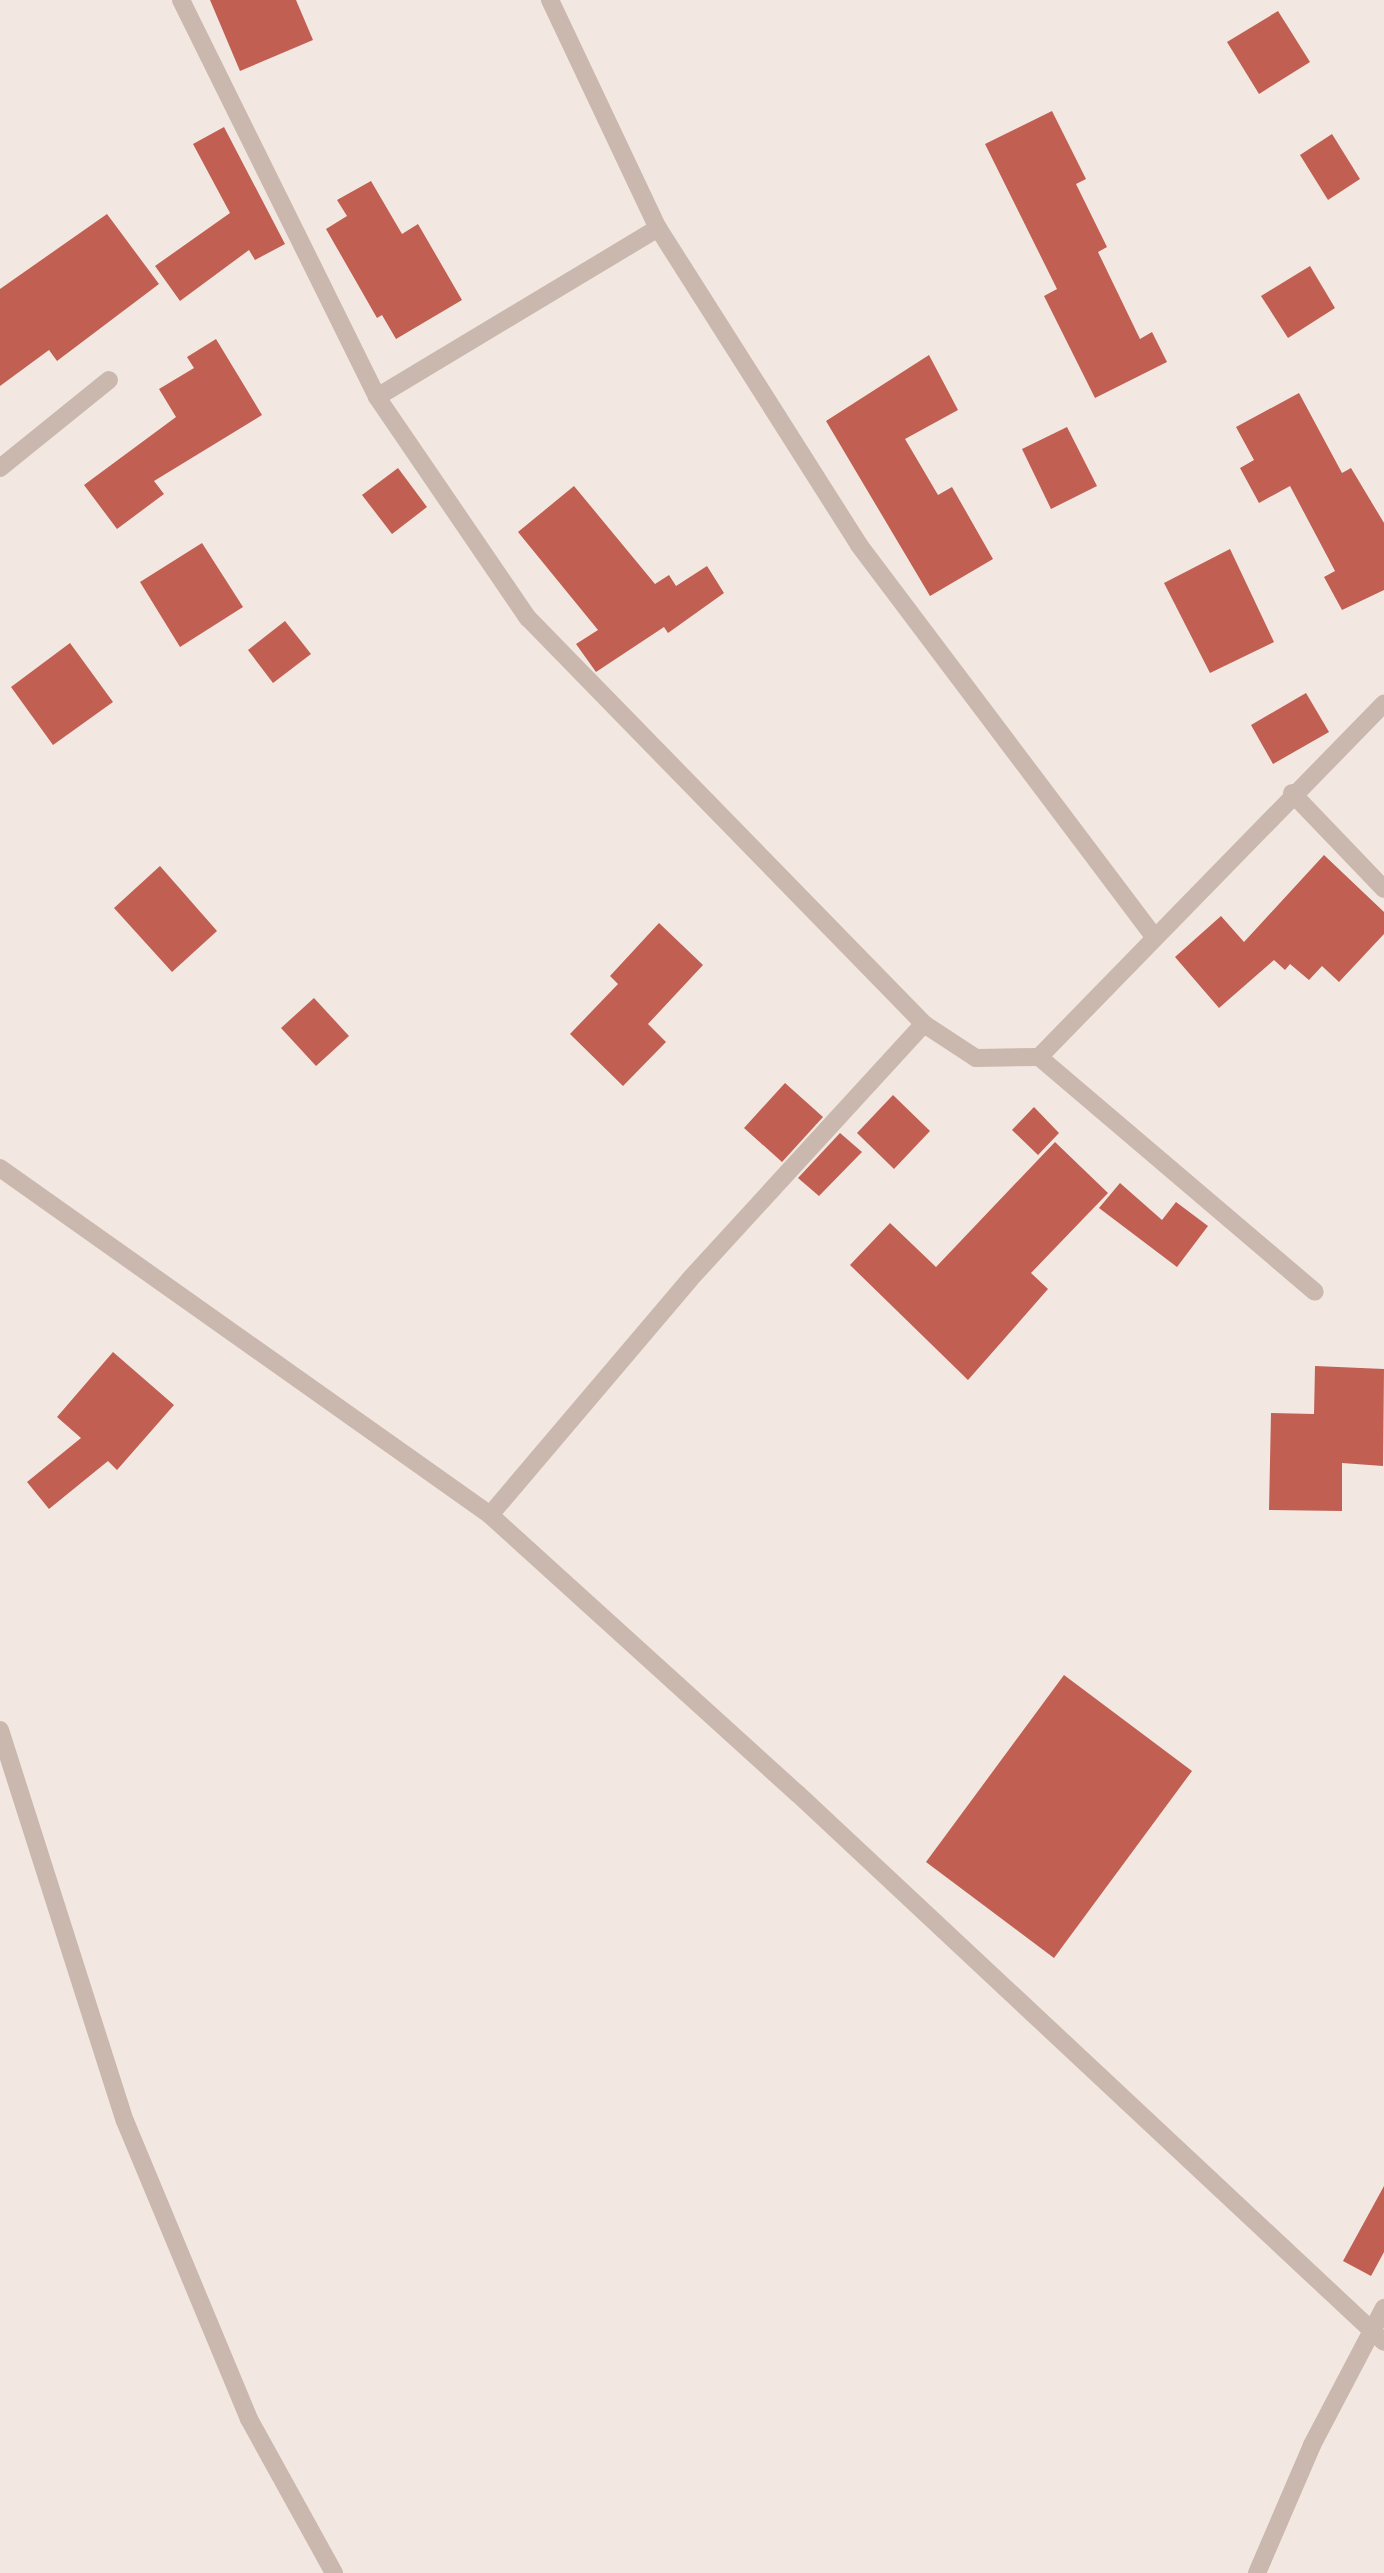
<!DOCTYPE html>
<style>
body{margin:0}
#map{position:relative;width:1384px;height:2573px;overflow:hidden;background:#f2e8e1;font-family:"Open Sans",sans-serif}
div>[style]{position:absolute}
[style*='--x']{left:calc(var(--x)*1px);top:calc(var(--y)*1px);width:calc(var(--w)*1px);rotate:calc(var(--a)*1deg)}
.building>*{inset:0;background:#c05f52}
.minor>*{height:18px;margin:-9px;padding:0 9px;transform-origin:9px;border-radius:9px;background:#cab7ad}
span{translate:-50% -50%;white-space:nowrap;text-align:center;line-height:1.15;-webkit-text-stroke:6px #faf3ee;paint-order:stroke}
</style>
<div id="map">
<div class="building">
<i style="clip-path:polygon(210px 0,296px 0,313px 40px,240px 71px)"></i>
<i style="clip-path:polygon(1278px 11px,1310px 62px,1259px 94px,1227px 42px)"></i>
<i style="clip-path:polygon(1052px 111px,1086px 179px,1076px 184px,1107px 247px,1098px 252px,1140px 339px,1152px 332px,1167px 362px,1095px 398px,1044px 296px,1057px 289px,985px 144px)"></i>
<i style="clip-path:polygon(224px 127px,285px 244px,255px 260px,249px 250px,180px 301px,155px 266px,230px 213px,193px 144px)"></i>
<i style="clip-path:polygon(1332px 134px,1360px 179px,1328px 200px,1300px 155px)"></i>
<i style="clip-path:polygon(371px 181px,402px 234px,418px 224px,462px 300px,396px 339px,382px 315px,377px 318px,326px 229px,347px 216px,337px 200px)"></i>
<i style="clip-path:polygon(107px 214px,159px 284px,57px 361px,49px 350px,0 386px,0 289px)"></i>
<i style="clip-path:polygon(1310px 266px,1335px 308px,1288px 338px,1261px 296px)"></i>
<i style="clip-path:polygon(216px 339px,262px 415px,154px 481px,164px 494px,117px 529px,84px 485px,176px 417px,159px 389px,194px 368px,187px 357px)"></i>
<i style="clip-path:polygon(929px 355px,958px 410px,905px 439px,938px 495px,952px 487px,993px 559px,930px 596px,826px 421px)"></i>
<i style="clip-path:polygon(1299px 393px,1342px 473px,1351px 468px,1384px 523px,1384px 590px,1342px 610px,1324px 577px,1335px 571px,1290px 486px,1259px 503px,1240px 468px,1254px 460px,1236px 427px)"></i>
<i style="clip-path:polygon(1067px 427px,1097px 486px,1051px 509px,1022px 449px)"></i>
<i style="clip-path:polygon(398px 468px,427px 507px,392px 534px,362px 495px)"></i>
<i style="clip-path:polygon(574px 486px,655px 584px,669px 575px,676px 586px,707px 566px,724px 593px,668px 633px,664px 627px,596px 672px,576px 644px,598px 630px,518px 532px)"></i>
<i style="clip-path:polygon(202px 543px,243px 607px,180px 647px,140px 582px)"></i>
<i style="clip-path:polygon(1230px 549px,1274px 642px,1210px 673px,1164px 583px)"></i>
<i style="clip-path:polygon(285px 621px,311px 654px,273px 683px,248px 650px)"></i>
<i style="clip-path:polygon(70px 643px,113px 702px,53px 745px,11px 687px)"></i>
<i style="clip-path:polygon(1306px 693px,1329px 732px,1273px 764px,1251px 725px)"></i>
<i style="clip-path:polygon(1324px 855px,1384px 912px,1384px 934px,1339px 982px,1322px 966px,1309px 980px,1290px 964px,1285px 970px,1274px 960px,1219px 1008px,1175px 957px,1221px 916px,1244px 942px)"></i>
<i style="clip-path:polygon(160px 866px,217px 931px,172px 972px,114px 908px)"></i>
<i style="clip-path:polygon(659px 923px,703px 965px,648px 1024px,666px 1042px,623px 1086px,570px 1034px,618px 984px,610px 976px)"></i>
<i style="clip-path:polygon(314px 998px,349px 1036px,316px 1066px,281px 1028px)"></i>
<i style="clip-path:polygon(785px 1083px,823px 1117px,782px 1162px,744px 1128px)"></i>
<i style="clip-path:polygon(893px 1095px,930px 1131px,894px 1169px,857px 1133px)"></i>
<i style="clip-path:polygon(1034px 1107px,1059px 1133px,1038px 1155px,1012px 1130px)"></i>
<i style="clip-path:polygon(840px 1133px,862px 1152px,819px 1196px,798px 1178px)"></i>
<i style="clip-path:polygon(1055px 1142px,1108px 1193px,1031px 1273px,1048px 1289px,968px 1380px,850px 1265px,890px 1223px,936px 1267px)"></i>
<i style="clip-path:polygon(1120px 1183px,1162px 1220px,1176px 1202px,1208px 1226px,1177px 1267px,1099px 1208px)"></i>
<i style="clip-path:polygon(113px 1352px,174px 1405px,117px 1470px,108px 1461px,49px 1509px,27px 1482px,81px 1438px,57px 1417px)"></i>
<i style="clip-path:polygon(1315px 1366px,1384px 1369px,1383px 1466px,1342px 1463px,1342px 1511px,1269px 1510px,1271px 1413px,1314px 1414px)"></i>
<i style="clip-path:polygon(1064px 1675px,1192px 1771px,1054px 1958px,926px 1862px)"></i>
<i style="clip-path:polygon(1384px 2186px,1384px 2252px,1371px 2276px,1343px 2261px)"></i>
</div>
<div class="minor">
<i style="--x:181;--y:0;--w:443;--a:63.7"></i>
<i style="--x:377;--y:397;--w:268;--a:55.7"></i>
<i style="--x:528;--y:618;--w:567;--a:45.71"></i>
<i style="--x:550;--y:0;--w:252;--a:64.7"></i>
<i style="--x:658;--y:228;--w:375;--a:57.6"></i>
<i style="--x:859;--y:545;--w:488;--a:53"></i>
<i style="--x:377;--y:397;--w:328;--a:-31"></i>
<i style="--x:0;--y:468;--w:140;--a:-38.9"></i>
<i style="--x:1292;--y:793;--w:133;--a:46.2"></i>
<i style="--x:1039;--y:1057;--w:362;--a:40.4"></i>
<i style="--x:0;--y:1168;--w:600;--a:35.3"></i>
<i style="--x:490;--y:1515;--w:416;--a:42.2"></i>
<i style="--x:798;--y:1794;--w:802;--a:43.08"></i>
<i style="--x:490;--y:1515;--w:309;--a:-49.7"></i>
<i style="--x:690;--y:1279;--w:346;--a:-47.5"></i>
<i style="--x:924;--y:1024;--w:62;--a:33.2"></i>
<i style="--x:976;--y:1058;--w:63;--a:-0.9"></i>
<i style="--x:1039;--y:1057;--w:494;--a:-45.7"></i>
<i style="--x:0;--y:1730;--w:410;--a:72.3"></i>
<i style="--x:125;--y:2121;--w:323;--a:67.4"></i>
<i style="--x:249;--y:2419;--w:176;--a:61.1"></i>
<i style="--x:1257;--y:2573;--w:139;--a:-66.7"></i>
<i style="--x:1312;--y:2445;--w:155;--a:-62.3"></i>
</div>
</div>
